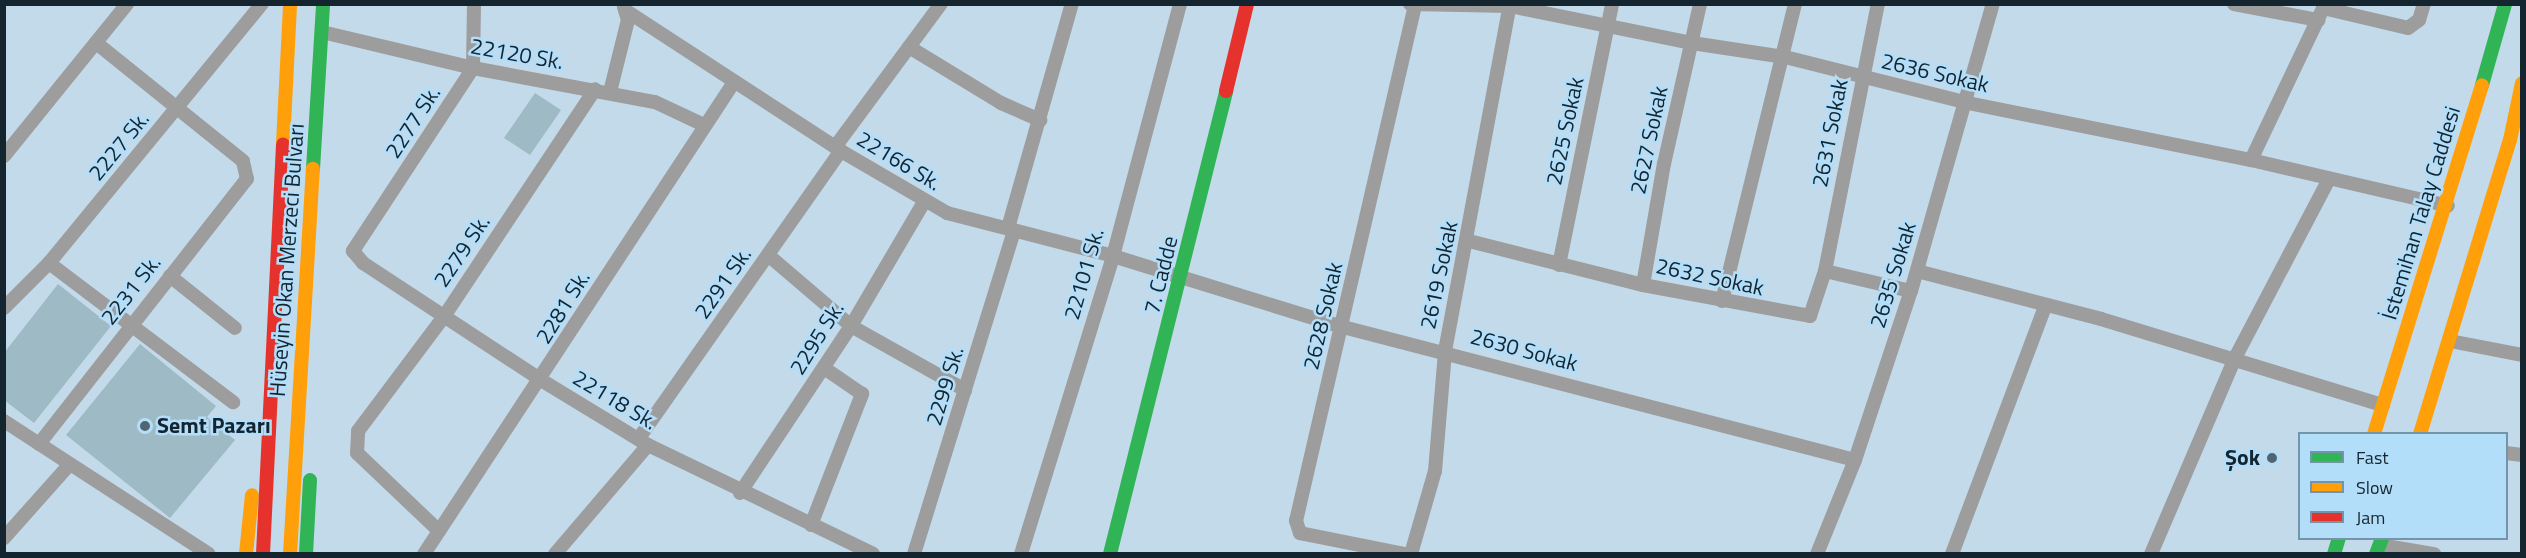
<!DOCTYPE html>
<meta charset="utf-8">
<style>
body{margin:0}
#map{position:relative;width:2526px;height:558px;overflow:hidden;background:#c3daea;font-family:"Titillium Web",sans-serif}
div>[style]{position:absolute}
[style*='--x']{left:calc(var(--x)*1px);top:calc(var(--y)*1px);width:calc(var(--w)*1px);rotate:calc(var(--a)*1deg)}
.building>*{inset:0;background:#9ebac5}
.street>*{height:14px;margin:-7px;padding:0 7px;transform-origin:7px;border-radius:7px;background:#9d9d9d}
.fast>*{height:14px;margin:-7px;padding:0 7px;transform-origin:7px;border-radius:7px;background:#30b455}
.slow>*{height:14px;margin:-7px;padding:0 7px;transform-origin:7px;border-radius:7px;background:#ff9f0a}
.jam>*{height:14px;margin:-7px;padding:0 7px;transform-origin:7px;border-radius:7px;background:#e5322d}
.dots>*{width:16px;height:16px;translate:-50% -50%;box-sizing:border-box;border:3px solid #b3defa;border-radius:50%}
span{translate:-50% -50%;white-space:nowrap;text-align:center;line-height:1.15;-webkit-text-stroke:5px #b3defa;paint-order:stroke}
.street-label{font-size:22px;color:#152530}
.poi-label{font-size:22px;color:#152530;font-weight:700}
.left{translate:0 -50%;text-align:left}
.right{translate:-100% -50%;text-align:right}
.frame{position:absolute;inset:0;border:6px solid #152530;pointer-events:none}
.legend{position:absolute;left:2298px;top:432px;width:210px;height:108px;box-sizing:border-box;background:#b3defa;border:2px solid #7494a9;margin:0;padding:8px 10px;list-style:none;font-size:18px;color:#152530}
.legend li{display:flex;align-items:center;gap:12px;height:30px}
.legend b{width:30px;border:2px solid #7494a9}
</style>
<div id="map">
<div class="building">
<i style="clip-path:polygon(535px 93px,561px 110px,530px 155px,504px 138px)"></i>
<i style="clip-path:polygon(58px 284px,111px 326px,34px 423px,4px 400px,4px 353px)"></i>
<i style="clip-path:polygon(140px 344px,216px 406px,207px 417px,235px 440px,170px 518px,66px 435px)"></i>
</div>
<div class="street">
<i style="--x:474;--y:4;--w:64;--a:90.9"></i>
<i style="--x:473;--y:68;--w:219;--a:123.3"></i>
<i style="--x:353;--y:251;--w:16;--a:50"></i>
<i style="--x:363;--y:263;--w:213;--a:33.3"></i>
<i style="--x:541;--y:380;--w:125;--a:31.3"></i>
<i style="--x:648;--y:445;--w:250;--a:25.8"></i>
<i style="--x:1410;--y:4;--w:100;--a:1.1"></i>
<i style="--x:1510;--y:6;--w:186;--a:11.5"></i>
<i style="--x:1692;--y:43;--w:94;--a:8.6"></i>
<i style="--x:1785;--y:57;--w:189;--a:14.1"></i>
<i style="--x:1968;--y:103;--w:289;--a:11.4"></i>
<i style="--x:2251;--y:160;--w:202;--a:13.1"></i>
<i style="--x:2234;--y:4;--w:86;--a:10.8"></i>
<i style="--x:2323;--y:8;--w:87;--a:13.2"></i>
<i style="--x:2408;--y:28;--w:14;--a:-36"></i>
<i style="--x:2419;--y:20;--w:17;--a:-73"></i>
<i style="--x:625;--y:10;--w:258;--a:33.1"></i>
<i style="--x:841;--y:151;--w:123;--a:30.3"></i>
<i style="--x:947;--y:213;--w:171;--a:14.5"></i>
<i style="--x:1113;--y:256;--w:241;--a:17.2"></i>
<i style="--x:1343;--y:327;--w:529;--a:14.56"></i>
<i style="--x:322;--y:32;--w:155;--a:13.4"></i>
<i style="--x:473;--y:68;--w:185;--a:10.6"></i>
<i style="--x:655;--y:102;--w:52;--a:25.1"></i>
<i style="--x:909;--y:47;--w:108;--a:31.3"></i>
<i style="--x:1001;--y:103;--w:43;--a:23.6"></i>
<i style="--x:610;--y:92;--w:74;--a:-76"></i>
<i style="--x:628;--y:20;--w:14;--a:-107"></i>
<i style="--x:835;--y:147;--w:178;--a:-53.5"></i>
<i style="--x:4;--y:156;--w:196;--a:-51"></i>
<i style="--x:2251;--y:160;--w:173;--a:-64.6"></i>
<i style="--x:1008;--y:228;--w:233;--a:-74.1"></i>
<i style="--x:1469;--y:241;--w:179;--a:14.2"></i>
<i style="--x:1643;--y:285;--w:170;--a:10.5"></i>
<i style="--x:1810;--y:316;--w:47;--a:-71.6"></i>
<i style="--x:1825;--y:271;--w:272;--a:-78.8"></i>
<i style="--x:768;--y:255;--w:109;--a:40.5"></i>
<i style="--x:851;--y:326;--w:131;--a:29.3"></i>
<i style="--x:49;--y:263;--w:231;--a:37.1"></i>
<i style="--x:1559;--y:265;--w:266;--a:-78.5"></i>
<i style="--x:1825;--y:271;--w:88;--a:13.1"></i>
<i style="--x:1917;--y:271;--w:190;--a:14.6"></i>
<i style="--x:2101;--y:319;--w:295;--a:17"></i>
<i style="--x:170;--y:276;--w:83;--a:38.7"></i>
<i style="--x:1643;--y:285;--w:123;--a:-80.2"></i>
<i style="--x:1664;--y:164;--w:164;--a:-77.3"></i>
<i style="--x:1722;--y:301;--w:306;--a:-76.2"></i>
<i style="--x:4;--y:308;--w:64;--a:-45"></i>
<i style="--x:49;--y:263;--w:335;--a:-50.6"></i>
<i style="--x:2450;--y:341;--w:73;--a:11"></i>
<i style="--x:4;--y:421;--w:244;--a:33"></i>
<i style="--x:639;--y:438;--w:351;--a:-54.9"></i>
<i style="--x:39;--y:444;--w:337;--a:-51.9"></i>
<i style="--x:247;--y:179;--w:18;--a:-103"></i>
<i style="--x:243;--y:161;--w:189;--a:-141.2"></i>
<i style="--x:2506;--y:453;--w:16;--a:7"></i>
<i style="--x:740;--y:493;--w:201;--a:-56.4"></i>
<i style="--x:851;--y:326;--w:144;--a:-59.5"></i>
<i style="--x:811;--y:525;--w:141;--a:-68.7"></i>
<i style="--x:862;--y:394;--w:46;--a:-145.6"></i>
<i style="--x:439;--y:531;--w:113;--a:-136.4"></i>
<i style="--x:357;--y:453;--w:22;--a:-87"></i>
<i style="--x:358;--y:431;--w:145;--a:-53.1"></i>
<i style="--x:445;--y:315;--w:271;--a:-56.4"></i>
<i style="--x:4;--y:538;--w:98;--a:-48.3"></i>
<i style="--x:2380;--y:545;--w:55;--a:9.5"></i>
<i style="--x:424;--y:554;--w:565;--a:-56.7"></i>
<i style="--x:555;--y:554;--w:143;--a:-49.5"></i>
<i style="--x:914;--y:554;--w:339;--a:-72.8"></i>
<i style="--x:1021;--y:554;--w:312;--a:-72.8"></i>
<i style="--x:1113;--y:256;--w:261;--a:-75.1"></i>
<i style="--x:1405;--y:554;--w:107;--a:-168.7"></i>
<i style="--x:1300;--y:533;--w:13;--a:-108"></i>
<i style="--x:1296;--y:521;--w:530;--a:-77.01"></i>
<i style="--x:1411;--y:554;--w:86;--a:-73.9"></i>
<i style="--x:1435;--y:471;--w:120;--a:-85.2"></i>
<i style="--x:1445;--y:351;--w:353;--a:-79.4"></i>
<i style="--x:1817;--y:554;--w:101;--a:-68"></i>
<i style="--x:1855;--y:460;--w:178;--a:-71.7"></i>
<i style="--x:1911;--y:291;--w:298;--a:-74.1"></i>
<i style="--x:1952;--y:554;--w:265;--a:-69.4"></i>
<i style="--x:2151;--y:554;--w:213;--a:-66.8"></i>
<i style="--x:2235;--y:358;--w:202;--a:-62.3"></i>
</div>
<div class="fast">
<i style="--x:2482;--y:85;--w:84;--a:-74.1"></i>
<i style="--x:313;--y:169;--w:165;--a:-86.5"></i>
<i style="--x:306;--y:554;--w:74;--a:-86.9"></i>
<i style="--x:1110;--y:554;--w:477;--a:-75.9"></i>
<i style="--x:2334;--y:554;--w:17;--a:-73"></i>
<i style="--x:2376;--y:554;--w:17;--a:-69"></i>
</div>
<div class="slow">
<i style="--x:283;--y:144;--w:140;--a:-87.1"></i>
<i style="--x:2374;--y:434;--w:365;--a:-72.8"></i>
<i style="--x:2420;--y:434;--w:307;--a:-73"></i>
<i style="--x:2510;--y:140;--w:58;--a:-78.1"></i>
<i style="--x:246;--y:554;--w:59;--a:-84.2"></i>
<i style="--x:290;--y:554;--w:386;--a:-86.6"></i>
</div>
<div class="jam">
<i style="--x:1226;--y:91;--w:89;--a:-76.4"></i>
<i style="--x:263;--y:554;--w:410;--a:-87.2"></i>
</div>
<div class="dots">
<i style="left:145px;top:426px;background:#526471"></i>
<i style="left:2272px;top:458px;background:#526471"></i>
</div>
<div class="street-label">
<span style="left:517px;top:54px;rotate:10deg">22120 Sk.</span>
<span style="left:1935px;top:73px;rotate:13deg">2636 Sokak</span>
<span style="left:413px;top:122px;rotate:-57deg">2277 Sk.</span>
<span style="left:1565px;top:131px;rotate:-78deg">2625 Sokak</span>
<span style="left:1830px;top:133px;rotate:-79deg">2631 Sokak</span>
<span style="left:1649px;top:140px;rotate:-78deg">2627 Sokak</span>
<span style="left:119px;top:146px;rotate:-51deg">2227 Sk.</span>
<span style="left:899px;top:161px;rotate:31deg">22166 Sk.</span>
<span style="left:2421px;top:213px;rotate:-73deg">İstemihan Talay Caddesi</span>
<span style="left:462px;top:251px;rotate:-56deg">2279 Sk.</span>
<span style="left:287px;top:260px;rotate:-86deg">Hüseyin Okan Merzeci Bulvarı</span>
<span style="left:1084px;top:274px;rotate:-74deg">22101 Sk.</span>
<span style="left:1161px;top:275px;rotate:-76deg">7. Cadde</span>
<span style="left:1439px;top:275px;rotate:-78deg">2619 Sokak</span>
<span style="left:1893px;top:275px;rotate:-73deg">2635 Sokak</span>
<span style="left:1710px;top:277px;rotate:12deg">2632 Sokak</span>
<span style="left:723px;top:283px;rotate:-55deg">2291 Sk.</span>
<span style="left:131px;top:290px;rotate:-52deg">2231 Sk.</span>
<span style="left:563px;top:307px;rotate:-58deg">2281 Sk.</span>
<span style="left:1323px;top:316px;rotate:-77deg">2628 Sokak</span>
<span style="left:817px;top:338px;rotate:-58deg">2295 Sk.</span>
<span style="left:1524px;top:350px;rotate:15deg">2630 Sokak</span>
<span style="left:945px;top:386px;rotate:-73deg">2299 Sk.</span>
<span style="left:615px;top:400px;rotate:31deg">22118 Sk.</span>
</div>
<div class="poi-label">
<span class="left" style="left:157px;top:426px">Semt Pazarı</span>
<span class="right" style="left:2260px;top:458px">Şok</span>
</div>
<div class="frame"></div>
<ul class="legend">
<li><b style="height:8px;background:#30b455"></b>Fast</li>
<li><b style="height:8px;background:#ff9f0a"></b>Slow</li>
<li><b style="height:8px;background:#e5322d"></b>Jam</li>
</ul>
</div>
